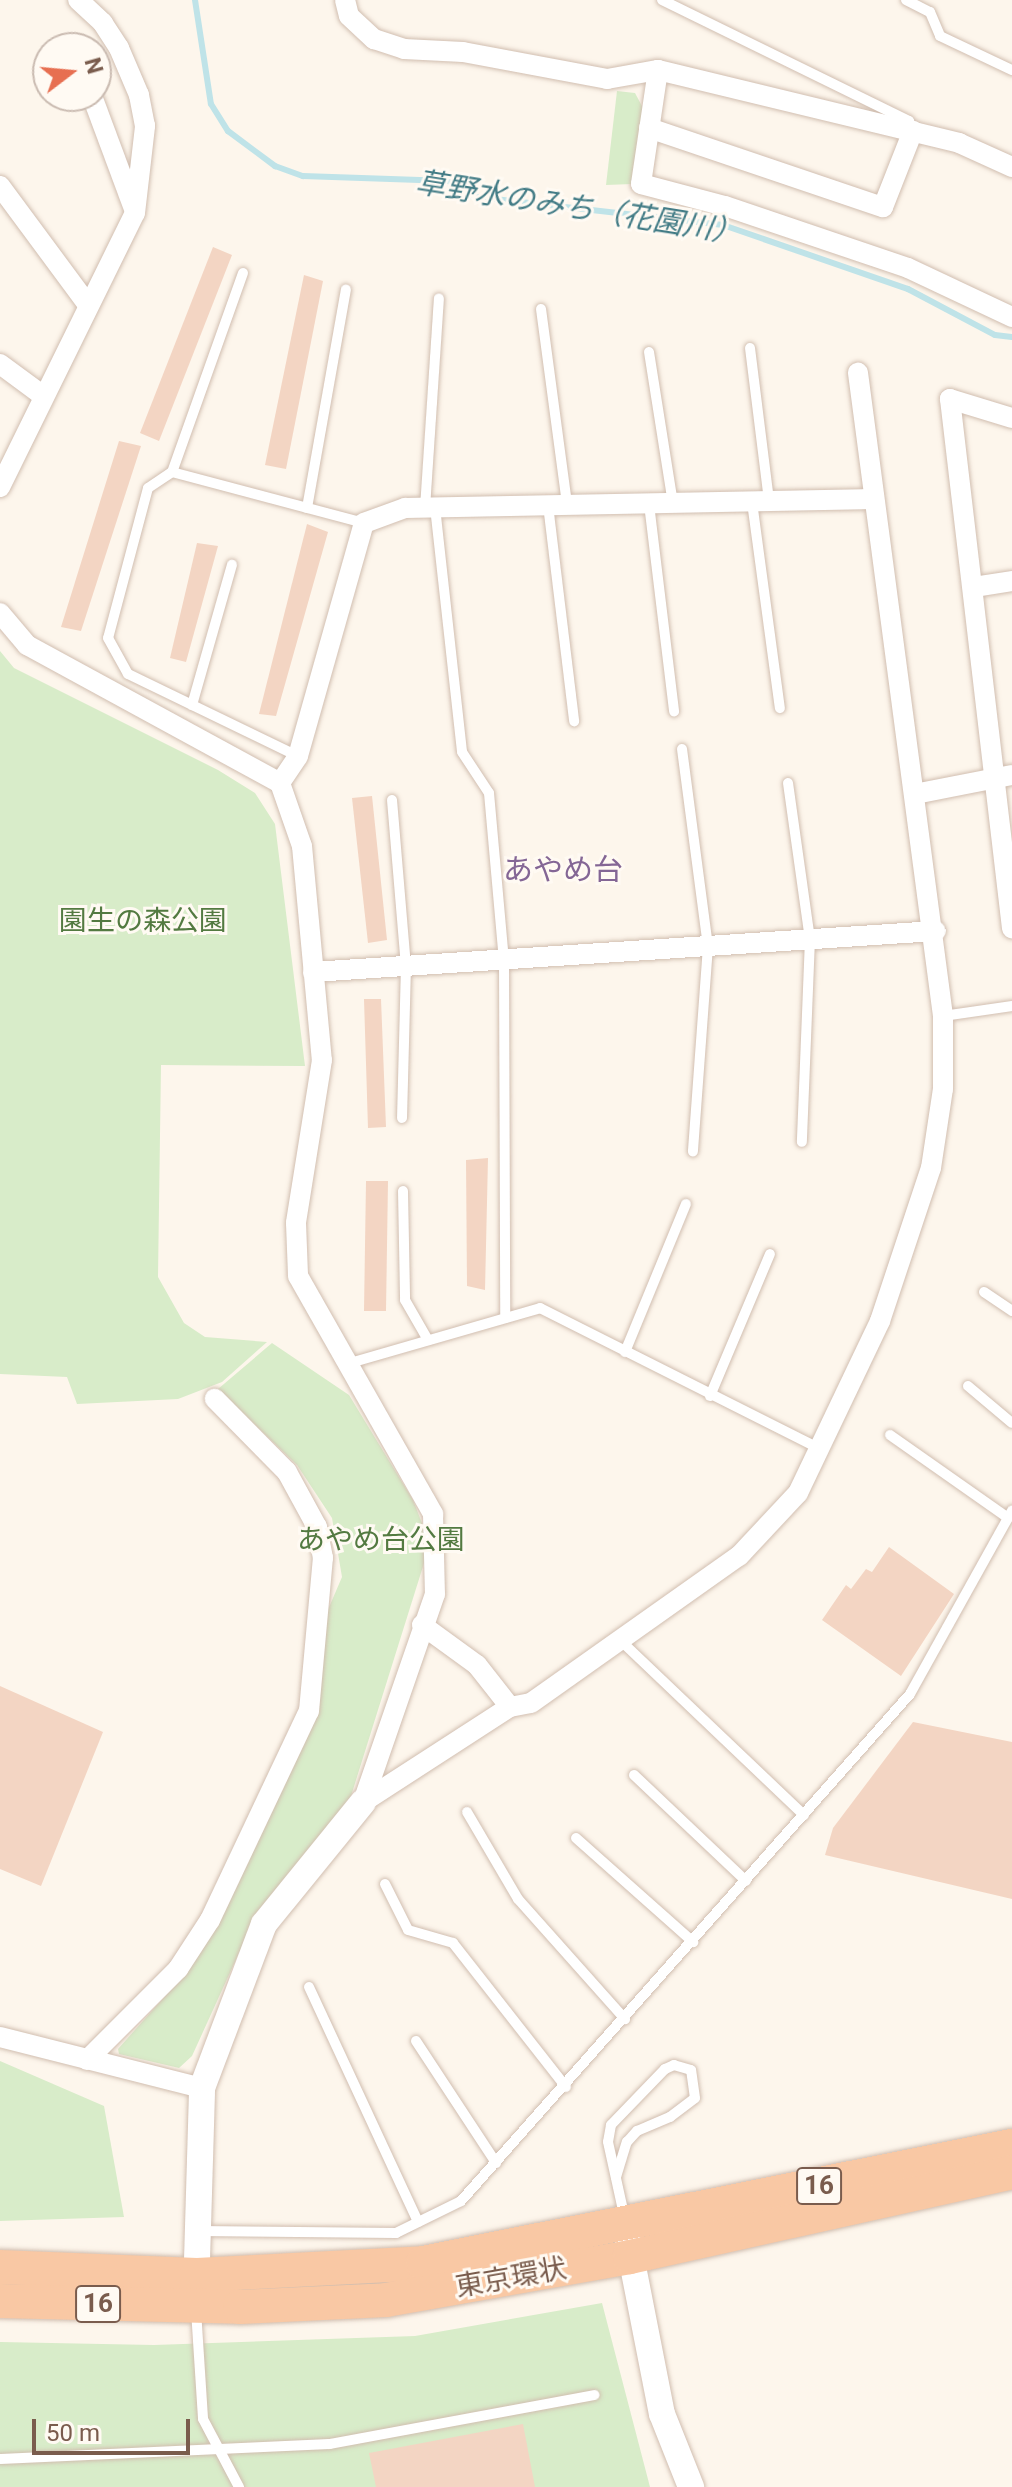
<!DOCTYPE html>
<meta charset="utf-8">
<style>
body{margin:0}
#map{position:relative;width:1012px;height:2487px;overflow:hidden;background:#fdf6ec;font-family:Roboto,"Noto Sans JP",sans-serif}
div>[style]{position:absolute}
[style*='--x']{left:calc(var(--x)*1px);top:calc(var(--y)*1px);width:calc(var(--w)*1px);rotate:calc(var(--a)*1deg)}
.green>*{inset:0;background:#d8ecc9}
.stream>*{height:6px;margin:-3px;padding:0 3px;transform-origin:3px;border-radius:3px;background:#bfe3e8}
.building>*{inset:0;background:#f3d5c3}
.roads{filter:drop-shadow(0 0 2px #d1beb0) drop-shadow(0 0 2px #d1beb0)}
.service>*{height:10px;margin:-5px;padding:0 5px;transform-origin:5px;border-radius:5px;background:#fff}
.minor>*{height:20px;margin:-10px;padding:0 10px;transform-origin:10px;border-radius:10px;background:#fff}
.tertiary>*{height:26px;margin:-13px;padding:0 13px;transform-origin:13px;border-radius:13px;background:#fff}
.trunk>*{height:34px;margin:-17px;padding:0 17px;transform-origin:17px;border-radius:17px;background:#f9c8a4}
span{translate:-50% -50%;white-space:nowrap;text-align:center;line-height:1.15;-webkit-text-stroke:6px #fffaf3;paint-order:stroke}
.shield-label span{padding:2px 6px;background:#fffaf3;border:2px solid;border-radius:6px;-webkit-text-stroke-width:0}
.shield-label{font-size:26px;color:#7a5c4d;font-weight:700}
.park-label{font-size:28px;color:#537a41}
.street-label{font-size:28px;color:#7a5c4d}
.water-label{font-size:30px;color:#437c86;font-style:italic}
.neighbourhood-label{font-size:30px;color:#846695}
.north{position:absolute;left:32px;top:32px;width:80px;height:80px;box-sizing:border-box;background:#fffaf3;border:2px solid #cabbb1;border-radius:50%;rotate:74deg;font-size:22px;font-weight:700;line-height:32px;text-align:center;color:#7a5c4d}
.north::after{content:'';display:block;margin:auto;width:28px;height:36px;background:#e76f51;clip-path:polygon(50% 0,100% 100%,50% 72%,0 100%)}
.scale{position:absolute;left:32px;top:2419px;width:158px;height:36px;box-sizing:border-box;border:4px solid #7a5c4d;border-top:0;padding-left:10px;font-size:24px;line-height:28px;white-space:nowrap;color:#7a5c4d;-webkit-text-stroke:6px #fffaf3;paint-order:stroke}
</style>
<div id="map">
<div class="green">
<i style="clip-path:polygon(617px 91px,635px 93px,643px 108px,632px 184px,606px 185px)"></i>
<i style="clip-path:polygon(0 651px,14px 668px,218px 770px,255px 793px,275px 824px,305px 1066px,161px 1065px,158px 1277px,184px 1323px,205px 1337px,267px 1342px,222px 1382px,178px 1399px,77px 1404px,67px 1377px,0 1374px)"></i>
<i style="clip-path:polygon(272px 1343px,349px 1395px,413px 1500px,425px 1531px,425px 1560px,351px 1796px,254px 1920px,192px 2056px,179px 2068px,119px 2054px,118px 2049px,183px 1976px,314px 1716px,327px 1612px,342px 1577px,332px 1518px,297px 1465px,218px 1389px)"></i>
<i style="clip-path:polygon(0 2061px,104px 2106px,124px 2217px,0 2221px)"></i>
<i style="clip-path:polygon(602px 2303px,650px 2487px,0 2487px,0 2342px,154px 2345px,415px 2336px)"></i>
</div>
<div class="stream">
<i style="--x:195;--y:0;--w:105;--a:81.3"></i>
<i style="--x:211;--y:104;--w:32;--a:58"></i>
<i style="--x:228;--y:131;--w:59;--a:36.7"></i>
<i style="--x:275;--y:166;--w:30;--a:20"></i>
<i style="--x:303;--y:176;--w:146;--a:2"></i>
<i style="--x:449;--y:181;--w:25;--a:37"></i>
<i style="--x:469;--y:196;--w:256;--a:6.5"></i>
<i style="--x:723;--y:225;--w:196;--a:19.1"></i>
<i style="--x:908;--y:289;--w:98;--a:27.9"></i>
<i style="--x:995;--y:335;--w:17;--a:7"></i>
</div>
<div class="building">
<i style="clip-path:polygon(213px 247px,232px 255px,159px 441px,140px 433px)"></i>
<i style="clip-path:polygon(304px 275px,323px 281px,286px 469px,265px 465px)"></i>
<i style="clip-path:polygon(119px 441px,141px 446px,81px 631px,61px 627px)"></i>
<i style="clip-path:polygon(307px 524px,328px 532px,276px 716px,259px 714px)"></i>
<i style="clip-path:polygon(197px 543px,218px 546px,186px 662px,170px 658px)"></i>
<i style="clip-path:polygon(372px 796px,387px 940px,368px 943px,352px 798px)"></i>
<i style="clip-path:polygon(364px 999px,381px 999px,386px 1127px,368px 1128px)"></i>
<i style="clip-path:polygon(488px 1158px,485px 1290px,467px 1286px,466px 1160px)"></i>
<i style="clip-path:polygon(366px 1181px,388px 1181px,386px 1311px,364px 1311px)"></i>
<i style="clip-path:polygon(889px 1547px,954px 1594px,901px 1676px,822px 1620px,846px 1585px,851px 1589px,866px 1569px,872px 1572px)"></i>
<i style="clip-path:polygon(0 1686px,103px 1732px,41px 1886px,0 1869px)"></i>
<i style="clip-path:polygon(913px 1722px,1012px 1742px,1012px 1899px,825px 1855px,833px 1828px)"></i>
<i style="clip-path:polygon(523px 2424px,535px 2487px,376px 2487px,369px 2453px)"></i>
</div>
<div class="roads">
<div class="service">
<i style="--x:662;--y:0;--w:275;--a:26.1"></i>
<i style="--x:909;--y:121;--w:11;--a:68"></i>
<i style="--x:906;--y:0;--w:27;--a:27"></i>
<i style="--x:930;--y:12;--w:26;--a:67"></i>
<i style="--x:940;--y:36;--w:80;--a:25.3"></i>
<i style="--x:243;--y:273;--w:211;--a:109.6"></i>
<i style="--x:172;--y:472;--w:29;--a:146"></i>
<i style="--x:148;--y:488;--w:155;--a:104.9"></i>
<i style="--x:108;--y:638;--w:41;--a:60.9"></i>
<i style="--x:128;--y:674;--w:189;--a:25.8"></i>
<i style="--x:541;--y:309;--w:198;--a:82.4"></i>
<i style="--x:750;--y:348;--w:154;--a:82.9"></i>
<i style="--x:649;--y:352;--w:153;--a:81"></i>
<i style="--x:172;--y:472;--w:199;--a:14.9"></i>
<i style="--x:752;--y:502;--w:208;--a:82.3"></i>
<i style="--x:649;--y:504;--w:209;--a:83.1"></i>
<i style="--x:548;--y:505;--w:218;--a:83.1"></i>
<i style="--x:435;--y:507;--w:246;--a:83.7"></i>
<i style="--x:462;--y:752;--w:49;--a:56.6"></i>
<i style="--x:489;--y:793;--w:168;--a:84.9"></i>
<i style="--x:504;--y:960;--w:358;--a:89.8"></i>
<i style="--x:307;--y:508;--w:222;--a:-79.9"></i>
<i style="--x:425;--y:508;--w:210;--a:-86.2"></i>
<i style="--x:192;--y:705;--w:146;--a:-74.1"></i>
<i style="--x:682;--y:749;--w:199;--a:82.5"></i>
<i style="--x:708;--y:946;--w:206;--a:94.2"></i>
<i style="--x:788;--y:783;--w:158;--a:82"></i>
<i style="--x:810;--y:939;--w:203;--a:92.3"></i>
<i style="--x:392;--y:800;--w:167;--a:85.2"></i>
<i style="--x:406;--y:966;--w:152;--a:91.5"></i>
<i style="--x:943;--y:1016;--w:70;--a:-8.2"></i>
<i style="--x:403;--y:1191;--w:109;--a:88.9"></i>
<i style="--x:405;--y:1300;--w:46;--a:60.1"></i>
<i style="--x:984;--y:1292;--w:34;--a:34"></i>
<i style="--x:625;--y:1352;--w:160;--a:-67.6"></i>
<i style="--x:350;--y:1363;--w:198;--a:-16.1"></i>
<i style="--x:540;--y:1308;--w:316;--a:26.7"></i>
<i style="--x:968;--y:1386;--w:57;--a:40.1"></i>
<i style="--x:710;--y:1396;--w:154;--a:-67.1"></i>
<i style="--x:890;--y:1435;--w:144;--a:35.1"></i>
<i style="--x:620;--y:1640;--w:254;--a:43.6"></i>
<i style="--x:634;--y:1775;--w:154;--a:43.4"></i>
<i style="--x:467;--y:1812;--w:101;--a:59.6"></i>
<i style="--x:518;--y:1899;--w:161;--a:48.3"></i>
<i style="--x:576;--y:1838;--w:157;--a:41.6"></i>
<i style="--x:385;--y:1884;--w:51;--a:63.4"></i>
<i style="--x:408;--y:1930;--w:47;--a:16.1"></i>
<i style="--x:453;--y:1943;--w:183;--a:51.9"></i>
<i style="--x:309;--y:1987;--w:259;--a:65.1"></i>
<i style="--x:416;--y:2041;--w:146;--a:56.7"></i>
<i style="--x:616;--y:2177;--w:37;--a:-73"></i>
<i style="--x:627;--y:2142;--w:15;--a:-48"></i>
<i style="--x:637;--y:2131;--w:36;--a:-23"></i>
<i style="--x:670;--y:2117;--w:31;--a:-37"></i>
<i style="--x:695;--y:2098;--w:28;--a:-98"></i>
<i style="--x:691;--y:2070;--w:18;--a:-164"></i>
<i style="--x:674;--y:2065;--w:10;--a:156"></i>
<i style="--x:665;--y:2069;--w:78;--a:134"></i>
<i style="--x:611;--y:2125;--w:17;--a:100"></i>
<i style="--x:608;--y:2142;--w:79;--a:77.6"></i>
<i style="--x:198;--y:2231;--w:198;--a:0.6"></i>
<i style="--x:396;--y:2233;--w:72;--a:-26.2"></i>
<i style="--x:461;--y:2201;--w:677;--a:-48.47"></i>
<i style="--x:910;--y:1694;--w:210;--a:-60.9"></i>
<i style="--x:196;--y:2310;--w:109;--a:86.3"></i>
<i style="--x:203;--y:2419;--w:77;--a:62.1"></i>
<i style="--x:0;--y:2459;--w:330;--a:-2.6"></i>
<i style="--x:330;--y:2444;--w:269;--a:-10.5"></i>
</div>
<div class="minor">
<i style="--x:345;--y:0;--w:16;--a:76"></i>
<i style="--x:349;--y:16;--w:34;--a:43"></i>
<i style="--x:374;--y:39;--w:32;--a:18"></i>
<i style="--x:404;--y:49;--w:59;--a:2.9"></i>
<i style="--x:463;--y:52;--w:147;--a:10.6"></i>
<i style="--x:607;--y:79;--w:52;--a:-10"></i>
<i style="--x:658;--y:70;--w:310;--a:13.6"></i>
<i style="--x:959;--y:143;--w:58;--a:24.4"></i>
<i style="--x:658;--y:70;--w:115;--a:98.5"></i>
<i style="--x:641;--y:184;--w:87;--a:14.7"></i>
<i style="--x:725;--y:206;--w:193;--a:18.7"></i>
<i style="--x:908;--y:268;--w:115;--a:25.2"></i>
<i style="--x:92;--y:96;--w:121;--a:69.6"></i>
<i style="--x:649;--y:128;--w:247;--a:18.7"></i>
<i style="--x:883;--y:207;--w:82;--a:-68.5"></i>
<i style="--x:0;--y:186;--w:148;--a:53.5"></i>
<i style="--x:0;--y:364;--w:52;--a:36.4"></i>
<i style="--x:1012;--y:418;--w:65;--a:-163"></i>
<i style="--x:950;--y:399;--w:533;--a:83.32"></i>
<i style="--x:0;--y:487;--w:305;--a:-63.8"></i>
<i style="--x:135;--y:213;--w:88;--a:-83.4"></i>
<i style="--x:145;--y:126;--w:32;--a:-101"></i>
<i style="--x:139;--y:95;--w:51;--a:-113.1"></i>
<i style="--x:119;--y:48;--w:30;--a:-123"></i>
<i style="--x:103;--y:23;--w:34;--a:-137"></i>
<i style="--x:974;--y:587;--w:38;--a:-9"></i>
<i style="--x:0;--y:613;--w:42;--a:49.8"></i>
<i style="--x:27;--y:645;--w:288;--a:28.6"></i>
<i style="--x:280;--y:783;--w:67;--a:70.8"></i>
<i style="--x:302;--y:846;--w:215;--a:84.7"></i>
<i style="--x:322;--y:1060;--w:165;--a:99.1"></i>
<i style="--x:296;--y:1223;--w:53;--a:87.8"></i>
<i style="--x:298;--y:1276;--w:274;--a:60.4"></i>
<i style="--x:433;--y:1514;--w:80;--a:88.6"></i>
<i style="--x:435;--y:1594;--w:220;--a:109.1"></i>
<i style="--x:280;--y:783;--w:32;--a:-56"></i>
<i style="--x:298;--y:756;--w:242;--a:-74.2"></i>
<i style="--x:364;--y:523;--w:44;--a:-20.1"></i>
<i style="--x:405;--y:508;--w:466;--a:-1.1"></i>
<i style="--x:915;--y:794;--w:99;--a:-11.1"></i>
<i style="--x:313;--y:972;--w:624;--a:-3.77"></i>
<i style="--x:422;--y:1625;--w:68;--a:36"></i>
<i style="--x:477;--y:1665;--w:53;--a:51.8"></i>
<i style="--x:363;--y:1802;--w:175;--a:-32.9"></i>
<i style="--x:510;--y:1707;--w:21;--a:-11"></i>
<i style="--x:531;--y:1703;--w:255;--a:-35.3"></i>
<i style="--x:739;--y:1556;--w:86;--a:-46.9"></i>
<i style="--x:798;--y:1493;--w:191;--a:-64.5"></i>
<i style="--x:880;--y:1321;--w:161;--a:-71.6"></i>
<i style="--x:931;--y:1168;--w:80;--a:-81.4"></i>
<i style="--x:943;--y:1089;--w:73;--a:-90"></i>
<i style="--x:943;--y:1016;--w:649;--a:-97.53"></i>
<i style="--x:0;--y:2037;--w:208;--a:14.2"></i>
<i style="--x:87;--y:2060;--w:129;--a:-45"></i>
<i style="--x:178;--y:1969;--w:59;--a:-56.9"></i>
<i style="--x:210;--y:1920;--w:231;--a:-64.7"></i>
<i style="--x:309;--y:1711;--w:154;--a:-84.8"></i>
<i style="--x:323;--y:1558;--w:32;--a:-101"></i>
<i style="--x:317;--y:1527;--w:63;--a:-118.6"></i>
<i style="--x:287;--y:1472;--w:103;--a:-134.6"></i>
</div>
<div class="tertiary">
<i style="--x:628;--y:2241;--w:176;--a:78.9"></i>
<i style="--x:662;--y:2414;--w:79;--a:68.3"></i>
<i style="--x:196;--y:2294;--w:206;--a:-88.3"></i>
<i style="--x:202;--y:2088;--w:175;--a:-69.3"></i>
<i style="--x:264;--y:1924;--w:157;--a:-50.9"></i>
</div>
<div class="trunk">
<i style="--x:0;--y:2267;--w:197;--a:2.3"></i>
<i style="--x:197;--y:2275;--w:226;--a:-3"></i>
<i style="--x:423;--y:2263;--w:601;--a:-11.24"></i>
<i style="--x:0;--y:2301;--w:240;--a:1.4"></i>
<i style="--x:240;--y:2307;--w:146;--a:-2.7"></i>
<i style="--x:386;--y:2300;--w:248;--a:-10"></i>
<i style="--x:630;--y:2257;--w:391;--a:-12.5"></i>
</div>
</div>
<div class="shield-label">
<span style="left:819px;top:2186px">16</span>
<span style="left:98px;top:2304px">16</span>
</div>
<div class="park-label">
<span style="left:143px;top:921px">園生の森公園</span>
<span style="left:381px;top:1540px">あやめ台公園</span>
</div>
<div class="street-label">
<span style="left:511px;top:2278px;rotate:-10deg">東京環状</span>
</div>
<div class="water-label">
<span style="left:579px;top:208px;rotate:9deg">草野水のみち（花園川）</span>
</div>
<div class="neighbourhood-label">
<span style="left:563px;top:870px">あやめ台</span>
</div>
<div class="north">N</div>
<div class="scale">50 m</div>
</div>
